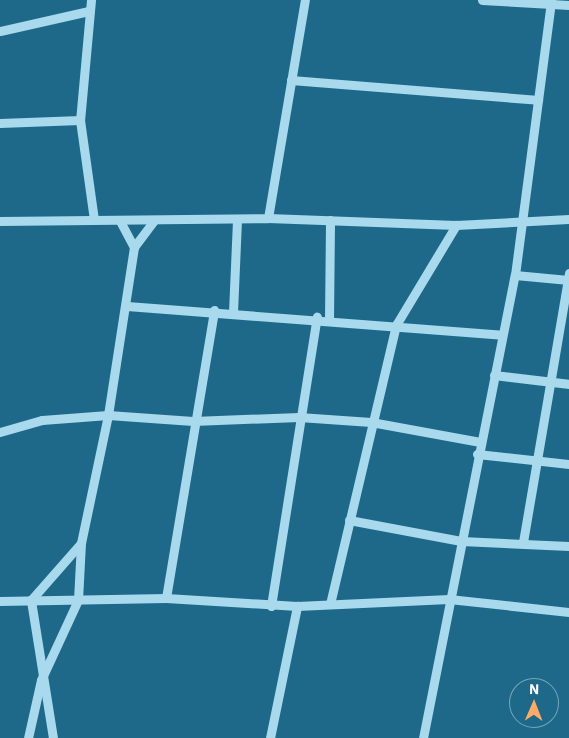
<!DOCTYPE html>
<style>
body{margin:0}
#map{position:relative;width:569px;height:738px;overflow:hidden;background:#1e698a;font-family:"IBM Plex Sans",sans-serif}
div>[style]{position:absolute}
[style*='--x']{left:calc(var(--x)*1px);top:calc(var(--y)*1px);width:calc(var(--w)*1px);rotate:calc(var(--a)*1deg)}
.minor>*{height:9px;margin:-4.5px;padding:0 4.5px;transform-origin:4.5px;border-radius:4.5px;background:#a9d9ec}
span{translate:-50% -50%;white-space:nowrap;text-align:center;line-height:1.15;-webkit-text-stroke:5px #1e698a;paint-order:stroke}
.north{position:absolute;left:509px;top:678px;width:50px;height:50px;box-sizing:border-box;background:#1e698a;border:1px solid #78a5b9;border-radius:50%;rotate:1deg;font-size:14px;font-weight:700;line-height:20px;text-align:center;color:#fff}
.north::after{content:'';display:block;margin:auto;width:18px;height:22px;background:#fbab68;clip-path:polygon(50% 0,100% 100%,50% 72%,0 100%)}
</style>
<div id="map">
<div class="minor">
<i style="--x:91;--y:0;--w:121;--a:95.2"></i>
<i style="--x:80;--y:120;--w:101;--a:82"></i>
<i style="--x:482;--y:0;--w:87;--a:3.3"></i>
<i style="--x:0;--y:31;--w:91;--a:-12.7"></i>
<i style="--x:291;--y:80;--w:248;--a:4.6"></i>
<i style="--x:0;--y:123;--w:80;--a:-2.1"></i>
<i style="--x:268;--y:218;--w:221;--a:-80.4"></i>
<i style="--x:0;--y:221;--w:268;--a:-0.6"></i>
<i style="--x:268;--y:218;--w:188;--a:2.1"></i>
<i style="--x:456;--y:225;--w:113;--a:-3"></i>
<i style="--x:120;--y:221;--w:30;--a:62"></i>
<i style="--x:515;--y:275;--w:54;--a:5.3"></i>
<i style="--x:127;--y:306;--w:376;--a:4.4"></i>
<i style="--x:233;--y:312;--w:93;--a:-87.5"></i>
<i style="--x:329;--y:319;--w:99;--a:-89.4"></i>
<i style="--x:494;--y:375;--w:76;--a:6.8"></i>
<i style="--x:0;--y:432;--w:44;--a:-15.9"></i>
<i style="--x:42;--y:420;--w:66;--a:-4.3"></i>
<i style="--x:108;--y:415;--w:85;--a:4"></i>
<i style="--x:193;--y:421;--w:106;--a:-2.2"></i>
<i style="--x:299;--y:417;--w:72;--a:4"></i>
<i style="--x:371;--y:422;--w:111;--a:10.4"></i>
<i style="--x:477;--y:454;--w:93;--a:6.2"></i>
<i style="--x:349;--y:520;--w:114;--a:10.6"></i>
<i style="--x:461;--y:541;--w:108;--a:2.7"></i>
<i style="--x:523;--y:542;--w:273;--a:-80.3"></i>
<i style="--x:166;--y:598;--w:292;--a:-80.5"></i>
<i style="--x:0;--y:601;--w:166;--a:-1"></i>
<i style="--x:166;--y:598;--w:131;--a:3.5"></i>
<i style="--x:297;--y:606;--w:152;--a:-2.6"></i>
<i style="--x:449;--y:599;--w:121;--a:6.2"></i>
<i style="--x:330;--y:604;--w:287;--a:-76.7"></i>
<i style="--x:396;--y:325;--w:117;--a:-59"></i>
<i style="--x:271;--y:606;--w:293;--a:-81"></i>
<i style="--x:28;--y:738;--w:59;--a:-77.4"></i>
<i style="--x:41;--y:680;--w:88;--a:-65.2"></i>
<i style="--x:78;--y:600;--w:57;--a:-87"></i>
<i style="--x:81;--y:543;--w:131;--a:-78.1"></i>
<i style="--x:108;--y:415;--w:170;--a:-81.2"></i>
<i style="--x:134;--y:247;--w:34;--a:-53"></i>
<i style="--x:53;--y:738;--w:140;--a:-99.1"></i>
<i style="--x:31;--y:600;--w:76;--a:-48.7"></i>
<i style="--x:270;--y:738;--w:135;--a:-78.4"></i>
<i style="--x:423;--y:738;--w:472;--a:-78.8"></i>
<i style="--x:515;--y:275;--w:277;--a:-82.5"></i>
</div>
<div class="north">N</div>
</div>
